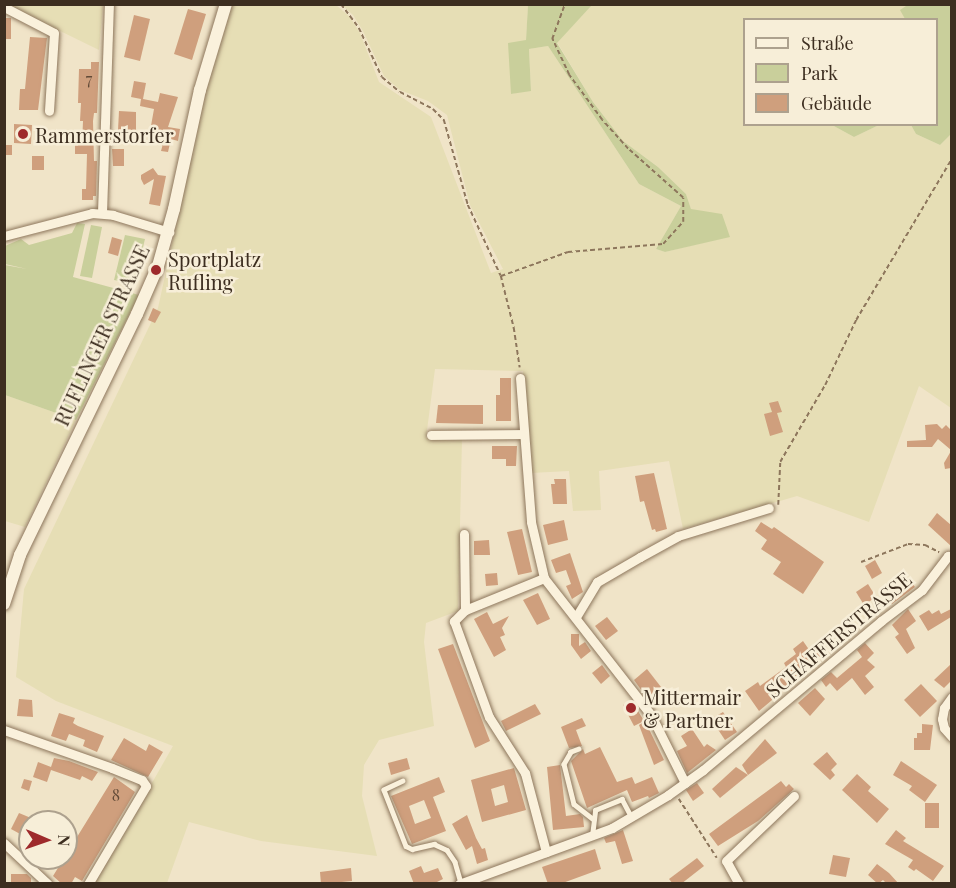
<!DOCTYPE html>
<meta charset="utf-8">
<style>
body{margin:0}
#map{position:relative;width:956px;height:888px;overflow:hidden;background:#f0e4c8;font-family:"Playfair Display",serif}
div>[style]{position:absolute}
[style*='--x']{left:calc(var(--x)*1px);top:calc(var(--y)*1px);width:calc(var(--w)*1px);rotate:calc(var(--a)*1deg)}
.farmland>*{inset:0;background:#e6deb5}
.green>*{inset:0;background:#c9cf9b}
.building>*{inset:0;background:#cf9f7d}
.path>*{height:1.5px;margin-top:-0.75px;transform-origin:0;background:repeating-linear-gradient(90deg,#8d765c 0 4.5px,transparent 0 7.5px)}
.roads{filter:drop-shadow(0 0 2px #8d765c) drop-shadow(0 0 2px #8d765c)}
.service>*{height:4.5px;margin:-2.25px;padding:0 2.25px;transform-origin:2.25px;border-radius:2.25px;background:#faf1dc}
.minor>*{height:9px;margin:-4.5px;padding:0 4.5px;transform-origin:4.5px;border-radius:4.5px;background:#faf1dc}
.tertiary>*{height:12px;margin:-6px;padding:0 6px;transform-origin:6px;border-radius:6px;background:#faf1dc}
.dots>*{width:16px;height:16px;translate:-50% -50%;box-sizing:border-box;border:3px solid #f7eed8;border-radius:50%}
span{translate:-50% -50%;white-space:nowrap;text-align:center;line-height:1.15;-webkit-text-stroke:5px #f7eed8;paint-order:stroke}
.number-label{font-size:16px;color:#624a37}
.number-label span{-webkit-text-stroke-width:0}
.poi-label{font-size:20px;color:#3d2e20}
.left{translate:0 -50%;text-align:left}
.street-label{font-size:20px;color:#3d2e20}
.frame{position:absolute;inset:0;border:6px solid #3d2e20;pointer-events:none}
.legend{position:absolute;left:743px;top:18px;width:195px;height:108px;box-sizing:border-box;background:#f7eed8;border:2px solid #ada18e;margin:0;padding:8px 10px;list-style:none;font-size:18px;color:#3d2e20}
.legend li{display:flex;align-items:center;gap:12px;height:30px}
.legend b{width:30px;border:2px solid #ada18e}
.north{position:absolute;left:18px;top:810px;width:60px;height:60px;box-sizing:border-box;background:#f7eed8;border:2px solid #ada18e;border-radius:50%;rotate:92deg;font-size:16px;font-weight:700;line-height:24px;text-align:center;color:#3d2e20}
.north::after{content:'';display:block;margin:auto;width:21px;height:27px;background:#9e2a2b;clip-path:polygon(50% 0,100% 100%,50% 72%,0 100%)}
</style>
<div id="map">
<div class="farmland">
<i style="clip-path:polygon(7px 5px,103px 5px,99px 50px)"></i>
<i style="clip-path:polygon(232px 5px,336px 5px,350px 17px,360px 33px,379px 82px,431px 117px,491px 273px,503px 269px,470px 205px,447px 115px,428px 101px,400px 90px,384px 76px,363px 31px,353px 15px,342px 5px,528px 5px,526px 41px,511px 94px,531px 90px,529px 49px,548px 46px,639px 184px,681px 206px,656px 249px,665px 252px,730px 236px,691px 209px,686px 194px,658px 167px,623px 141px,593px 102px,557px 42px,592px 5px,909px 5px,901px 10px,905px 19px,744px 20px,744px 124px,832px 125px,854px 137px,879px 125px,911px 125px,916px 134px,940px 145px,951px 134px,951px 408px,919px 386px,869px 522px,797px 496px,683px 529px,669px 461px,599px 471px,601px 510px,573px 511px,569px 471px,531px 473px,523px 371px,435px 369px,426px 438px,462px 439px,458px 611px,426px 623px,424px 642px,434px 726px,379px 740px,364px 765px,362px 796px,377px 856px,261px 841px,189px 822px,167px 883px,95px 883px,173px 746px,56px 701px,16px 677px,24px 589px,158px 308px,207px 83px)"></i>
<i style="clip-path:polygon(5px 395px,76px 420px,25px 527px,5px 521px)"></i>
</div>
<div class="green">
<i style="clip-path:polygon(909px 4px,951px 5px,951px 134px,940px 145px,916px 134px,911px 125px,936px 124px,936px 20px,905px 19px,900px 10px)"></i>
<i style="clip-path:polygon(528px 5px,592px 5px,557px 43px,593px 102px,623px 141px,658px 167px,686px 194px,691px 209px,722px 214px,730px 237px,665px 252px,656px 249px,681px 206px,639px 184px,548px 46px,529px 49px,531px 91px,511px 94px,508px 43px,526px 40px)"></i>
<i style="clip-path:polygon(832px 125px,879px 125px,854px 137px)"></i>
<i style="clip-path:polygon(77px 223px,85px 224px,73px 277px,139px 295px,76px 420px,5px 395px,5px 265px,27px 269px,5px 264px,5px 246px,21px 239px,29px 245px,72px 233px)"></i>
<i style="clip-path:polygon(91px 225px,102px 227px,92px 278px,80px 276px)"></i>
<i style="clip-path:polygon(125px 235px,145px 239px,134px 284px,114px 280px)"></i>
</div>
<div class="building">
<i style="clip-path:polygon(188px 9px,206px 14px,192px 60px,174px 54px)"></i>
<i style="clip-path:polygon(134px 15px,150px 19px,140px 61px,124px 57px)"></i>
<i style="clip-path:polygon(4px 18px,11px 18px,11px 39px,4px 39px)"></i>
<i style="clip-path:polygon(30px 37px,47px 38px,38px 110px,19px 110px,20px 89px,25px 89px)"></i>
<i style="clip-path:polygon(91px 62px,99px 62px,97px 113px,94px 113px,93px 121px,94px 161px,97px 161px,96px 196px,93px 196px,93px 200px,82px 200px,82px 189px,86px 189px,87px 154px,75px 154px,75px 145px,82px 145px,83px 121px,80px 121px,81px 103px,78px 103px,79px 69px,91px 69px)"></i>
<i style="clip-path:polygon(134px 81px,146px 83px,143px 99px,158px 102px,160px 93px,178px 97px,168px 127px,180px 129px,178px 141px,171px 139px,168px 152px,161px 151px,164px 140px,149px 137px,154px 109px,140px 106px,141px 99px,131px 97px)"></i>
<i style="clip-path:polygon(119px 111px,136px 112px,136px 130px,118px 130px)"></i>
<i style="clip-path:polygon(14px 124px,32px 125px,31px 144px,14px 143px)"></i>
<i style="clip-path:polygon(4px 145px,12px 145px,12px 155px,4px 155px)"></i>
<i style="clip-path:polygon(112px 149px,124px 149px,124px 166px,113px 166px)"></i>
<i style="clip-path:polygon(32px 156px,44px 156px,44px 170px,32px 170px)"></i>
<i style="clip-path:polygon(153px 168px,158px 175px,166px 176px,160px 206px,149px 204px,154px 179px,144px 185px,141px 179px,141px 175px)"></i>
<i style="clip-path:polygon(112px 237px,122px 240px,118px 256px,108px 253px)"></i>
<i style="clip-path:polygon(153px 308px,161px 312px,155px 323px,148px 320px)"></i>
<i style="clip-path:polygon(500px 378px,511px 378px,511px 421px,496px 421px,496px 395px,500px 395px)"></i>
<i style="clip-path:polygon(778px 401px,782px 412px,777px 413px,783px 432px,770px 436px,764px 414px,772px 412px,769px 403px)"></i>
<i style="clip-path:polygon(438px 405px,483px 405px,483px 424px,436px 423px)"></i>
<i style="clip-path:polygon(937px 424px,942px 429px,946px 425px,951px 430px,951px 450px,938px 439px,932px 447px,907px 447px,907px 441px,926px 440px,925px 425px)"></i>
<i style="clip-path:polygon(492px 446px,517px 446px,516px 466px,506px 466px,506px 459px,492px 459px)"></i>
<i style="clip-path:polygon(951px 451px,951px 468px,945px 469px,944px 463px)"></i>
<i style="clip-path:polygon(654px 473px,667px 529px,656px 532px,655px 529px,652px 530px,644px 501px,640px 502px,635px 476px)"></i>
<i style="clip-path:polygon(554px 479px,566px 479px,567px 504px,553px 504px,551px 484px,555px 484px)"></i>
<i style="clip-path:polygon(937px 513px,951px 525px,951px 546px,928px 525px)"></i>
<i style="clip-path:polygon(564px 520px,568px 540px,548px 545px,543px 525px)"></i>
<i style="clip-path:polygon(761px 522px,772px 529px,774px 527px,824px 562px,803px 594px,773px 574px,781px 562px,761px 549px,767px 540px,755px 531px)"></i>
<i style="clip-path:polygon(522px 529px,532px 572px,518px 575px,507px 532px)"></i>
<i style="clip-path:polygon(489px 540px,490px 555px,474px 555px,474px 541px)"></i>
<i style="clip-path:polygon(570px 553px,583px 592px,572px 599px,566px 586px,571px 584px,566px 570px,556px 573px,551px 560px)"></i>
<i style="clip-path:polygon(875px 560px,882px 573px,872px 579px,865px 566px)"></i>
<i style="clip-path:polygon(497px 573px,498px 585px,486px 586px,485px 574px)"></i>
<i style="clip-path:polygon(912px 583px,915px 587px,892px 604px,889px 601px)"></i>
<i style="clip-path:polygon(868px 584px,876px 597px,864px 605px,856px 592px)"></i>
<i style="clip-path:polygon(538px 593px,550px 619px,537px 625px,523px 600px)"></i>
<i style="clip-path:polygon(908px 609px,916px 621px,906px 629px,915px 648px,907px 654px,895px 637px,899px 634px,892px 625px)"></i>
<i style="clip-path:polygon(951px 609px,951px 617px,928px 631px,919px 616px,929px 610px,932px 614px,939px 610px,941px 614px)"></i>
<i style="clip-path:polygon(487px 612px,493px 624px,509px 616px,502px 628px,505px 635px,500px 637px,506px 650px,494px 657px,474px 619px)"></i>
<i style="clip-path:polygon(607px 617px,618px 631px,606px 640px,595px 626px)"></i>
<i style="clip-path:polygon(571px 634px,579px 634px,579px 646px,585px 642px,591px 651px,581px 659px,571px 645px)"></i>
<i style="clip-path:polygon(803px 641px,810px 651px,816px 647px,822px 656px,800px 668px,802px 671px,789px 681px,791px 684px,759px 711px,745px 691px,758px 682px,760px 686px,786px 667px,784px 663px,796px 654px,793px 649px)"></i>
<i style="clip-path:polygon(865px 643px,874px 653px,867px 660px,875px 667px,865px 676px,874px 687px,865px 695px,852px 678px,837px 691px,830px 683px,826px 687px,821px 680px,831px 672px,837px 678px,862px 657px,857px 650px)"></i>
<i style="clip-path:polygon(453px 644px,490px 741px,475px 748px,438px 649px)"></i>
<i style="clip-path:polygon(951px 664px,951px 681px,944px 688px,934px 680px)"></i>
<i style="clip-path:polygon(602px 665px,610px 676px,601px 684px,592px 673px)"></i>
<i style="clip-path:polygon(647px 669px,661px 687px,647px 698px,634px 680px)"></i>
<i style="clip-path:polygon(921px 684px,937px 701px,920px 717px,904px 700px)"></i>
<i style="clip-path:polygon(815px 688px,825px 699px,810px 716px,798px 703px)"></i>
<i style="clip-path:polygon(19px 699px,32px 700px,33px 717px,17px 716px)"></i>
<i style="clip-path:polygon(632px 701px,644px 721px,634px 726px,623px 705px)"></i>
<i style="clip-path:polygon(535px 704px,541px 714px,506px 731px,501px 721px)"></i>
<i style="clip-path:polygon(723px 712px,737px 732px,725px 740px,711px 719px)"></i>
<i style="clip-path:polygon(59px 713px,75px 718px,73px 723px,78px 726px,104px 736px,97px 752px,83px 746px,85px 740px,69px 734px,66px 741px,51px 736px)"></i>
<i style="clip-path:polygon(582px 718px,586px 726px,576px 730px,582px 746px,569px 748px,561px 727px)"></i>
<i style="clip-path:polygon(645px 721px,664px 760px,654px 765px,639px 725px)"></i>
<i style="clip-path:polygon(922px 724px,933px 725px,930px 750px,914px 750px,914px 738px,917px 738px,917px 733px,922px 733px)"></i>
<i style="clip-path:polygon(692px 729px,704px 747px,707px 744px,716px 750px,687px 773px,677px 751px,687px 746px,681px 736px)"></i>
<i style="clip-path:polygon(124px 738px,146px 751px,149px 744px,163px 752px,148px 777px,111px 760px)"></i>
<i style="clip-path:polygon(765px 739px,777px 753px,748px 775px,742px 765px)"></i>
<i style="clip-path:polygon(600px 747px,617px 782px,632px 777px,635px 784px,652px 777px,659px 793px,649px 798px,648px 796px,632px 802px,627px 790px,587px 808px,571px 761px,583px 749px,585px 754px)"></i>
<i style="clip-path:polygon(827px 752px,837px 764px,831px 770px,835px 775px,830px 780px,813px 764px)"></i>
<i style="clip-path:polygon(54px 758px,69px 761px,98px 772px,92px 781px,82px 776px,80px 780px,51px 770px,47px 782px,33px 777px,38px 762px,51px 767px)"></i>
<i style="clip-path:polygon(407px 758px,410px 769px,391px 775px,388px 763px)"></i>
<i style="clip-path:polygon(901px 761px,937px 785px,925px 802px,909px 790px,912px 786px,893px 775px)"></i>
<i style="clip-path:polygon(560px 765px,566px 816px,580px 814px,583px 817px,584px 827px,553px 830px,547px 767px)"></i>
<i style="clip-path:polygon(736px 767px,748px 775px,720px 798px,712px 789px)"></i>
<i style="clip-path:polygon(evenodd,514px 768px,526px 810px,482px 822px,471px 780px,514px 768px,504px 785px,508px 802px,495px 806px,491px 789px,504px 785px)"></i>
<i style="clip-path:polygon(857px 774px,871px 787px,868px 791px,889px 809px,877px 823px,842px 790px)"></i>
<i style="clip-path:polygon(114px 777px,135px 792px,82px 881px,75px 877px,71px 884px,62px 884px,53px 876px)"></i>
<i style="clip-path:polygon(evenodd,439px 777px,445px 792px,433px 797px,446px 831px,412px 844px,391px 796px,439px 777px,424px 800px,431px 818px,415px 824px,409px 806px,424px 800px)"></i>
<i style="clip-path:polygon(24px 779px,32px 781px,29px 791px,21px 788px)"></i>
<i style="clip-path:polygon(781px 781px,786px 787px,789px 784px,794px 789px,758px 821px,718px 846px,709px 834px)"></i>
<i style="clip-path:polygon(697px 783px,704px 793px,693px 801px,686px 790px)"></i>
<i style="clip-path:polygon(925px 803px,939px 803px,939px 828px,925px 828px)"></i>
<i style="clip-path:polygon(19px 813px,31px 818px,22px 835px,11px 829px)"></i>
<i style="clip-path:polygon(467px 815px,476px 838px,482px 849px,485px 848px,488px 860px,477px 864px,472px 846px,466px 850px,452px 824px)"></i>
<i style="clip-path:polygon(623px 830px,633px 861px,622px 864px,615px 841px,606px 843px,604px 838px)"></i>
<i style="clip-path:polygon(896px 830px,906px 838px,903px 841px,944px 866px,933px 881px,916px 869px,914px 871px,908px 867px,913px 860px,885px 844px)"></i>
<i style="clip-path:polygon(595px 849px,601px 869px,560px 884px,548px 884px,542px 867px)"></i>
<i style="clip-path:polygon(833px 855px,850px 858px,846px 877px,829px 874px)"></i>
<i style="clip-path:polygon(697px 858px,704px 866px,681px 884px,673px 884px,669px 879px)"></i>
<i style="clip-path:polygon(877px 864px,889px 873px,899px 884px,887px 884px,883px 880px,878px 884px,868px 875px)"></i>
<i style="clip-path:polygon(421px 866px,424px 873px,438px 868px,443px 879px,433px 884px,414px 884px,409px 871px)"></i>
<i style="clip-path:polygon(351px 868px,352px 881px,321px 884px,320px 872px)"></i>
<i style="clip-path:polygon(11px 874px,27px 874px,31px 878px,31px 884px,11px 884px)"></i>
</div>
<div class="path">
<i style="--x:341;--y:4;--w:30;--a:53"></i>
<i style="--x:359;--y:28;--w:54;--a:64.9"></i>
<i style="--x:382;--y:77;--w:23;--a:40"></i>
<i style="--x:400;--y:92;--w:37;--a:27"></i>
<i style="--x:433;--y:109;--w:16;--a:45"></i>
<i style="--x:444;--y:120;--w:88;--a:74.2"></i>
<i style="--x:468;--y:205;--w:78;--a:65.1"></i>
<i style="--x:501;--y:276;--w:54;--a:76"></i>
<i style="--x:514;--y:328;--w:40;--a:81.5"></i>
<i style="--x:501;--y:276;--w:71;--a:-19.7"></i>
<i style="--x:568;--y:252;--w:95;--a:-4.8"></i>
<i style="--x:663;--y:244;--w:30;--a:-48"></i>
<i style="--x:683;--y:222;--w:24;--a:-90"></i>
<i style="--x:683;--y:198;--w:74;--a:-138.3"></i>
<i style="--x:628;--y:149;--w:39;--a:-132"></i>
<i style="--x:602;--y:120;--w:56;--a:-126.3"></i>
<i style="--x:569;--y:75;--w:40;--a:-115"></i>
<i style="--x:552;--y:39;--w:37;--a:-70"></i>
<i style="--x:778;--y:505;--w:43;--a:-87.3"></i>
<i style="--x:780;--y:462;--w:89;--a:-59.7"></i>
<i style="--x:825;--y:385;--w:72;--a:-64.5"></i>
<i style="--x:856;--y:320;--w:188;--a:-59.3"></i>
<i style="--x:861;--y:562;--w:50;--a:-21"></i>
<i style="--x:908;--y:544;--w:17;--a:3"></i>
<i style="--x:925;--y:545;--w:16;--a:27"></i>
<i style="--x:679;--y:799;--w:70;--a:57.2"></i>
</div>
<div class="roads">
<div class="service">
<i style="--x:579;--y:749;--w:9;--a:159"></i>
<i style="--x:571;--y:752;--w:14;--a:120"></i>
<i style="--x:564;--y:764;--w:41;--a:76"></i>
<i style="--x:574;--y:804;--w:23;--a:38"></i>
<i style="--x:403;--y:781;--w:21;--a:155"></i>
<i style="--x:384;--y:790;--w:60;--a:68.6"></i>
<i style="--x:406;--y:846;--w:7;--a:27"></i>
<i style="--x:412;--y:849;--w:23;--a:-13"></i>
<i style="--x:434;--y:844;--w:14;--a:25"></i>
<i style="--x:447;--y:850;--w:14;--a:56"></i>
<i style="--x:455;--y:862;--w:22;--a:74"></i>
<i style="--x:592;--y:836;--w:26;--a:-83"></i>
<i style="--x:595;--y:810;--w:29;--a:-22"></i>
<i style="--x:622;--y:799;--w:19;--a:62"></i>
</div>
<div class="minor">
<i style="--x:4;--y:7;--w:56;--a:27.5"></i>
<i style="--x:54;--y:33;--w:78;--a:93.7"></i>
<i style="--x:102;--y:213;--w:209;--a:-88.1"></i>
<i style="--x:4;--y:236;--w:91;--a:-14.6"></i>
<i style="--x:92;--y:213;--w:21;--a:5"></i>
<i style="--x:113;--y:215;--w:59;--a:16.9"></i>
<i style="--x:520;--y:378;--w:144;--a:85.6"></i>
<i style="--x:531;--y:522;--w:57;--a:76.9"></i>
<i style="--x:544;--y:578;--w:174;--a:52"></i>
<i style="--x:651;--y:715;--w:76;--a:63.4"></i>
<i style="--x:431;--y:435;--w:92;--a:-0.6"></i>
<i style="--x:464;--y:534;--w:76;--a:89.2"></i>
<i style="--x:544;--y:578;--w:85;--a:157.9"></i>
<i style="--x:465;--y:610;--w:16;--a:135"></i>
<i style="--x:454;--y:621;--w:102;--a:70"></i>
<i style="--x:489;--y:717;--w:67;--a:57.3"></i>
<i style="--x:525;--y:773;--w:82;--a:75.1"></i>
<i style="--x:576;--y:617;--w:41;--a:-59"></i>
<i style="--x:597;--y:582;--w:50;--a:-30.2"></i>
<i style="--x:640;--y:557;--w:43;--a:-28.9"></i>
<i style="--x:678;--y:536;--w:95;--a:-17.1"></i>
<i style="--x:952;--y:697;--w:14;--a:126"></i>
<i style="--x:944;--y:708;--w:11;--a:100"></i>
<i style="--x:942;--y:719;--w:9;--a:77"></i>
<i style="--x:944;--y:728;--w:12;--a:48"></i>
<i style="--x:4;--y:730;--w:114;--a:19.4"></i>
<i style="--x:112;--y:768;--w:32;--a:22"></i>
<i style="--x:142;--y:780;--w:7;--a:56"></i>
<i style="--x:146;--y:786;--w:114;--a:120.6"></i>
<i style="--x:4;--y:843;--w:60;--a:43"></i>
<i style="--x:459;--y:884;--w:163;--a:-20.1"></i>
<i style="--x:612;--y:828;--w:65;--a:-30.5"></i>
<i style="--x:668;--y:795;--w:43;--a:-35.5"></i>
<i style="--x:703;--y:770;--w:232;--a:-39.9"></i>
<i style="--x:881;--y:621;--w:51;--a:-37.1"></i>
<i style="--x:922;--y:590;--w:43;--a:-52.6"></i>
<i style="--x:948;--y:556;--w:4;--a:0"></i>
<i style="--x:739;--y:884;--w:26;--a:-119"></i>
<i style="--x:726;--y:861;--w:94;--a:-43.7"></i>
</div>
<div class="tertiary">
<i style="--x:4;--y:604;--w:52;--a:-71.9"></i>
<i style="--x:20;--y:555;--w:268;--a:-64.1"></i>
<i style="--x:137;--y:314;--w:52;--a:-66.4"></i>
<i style="--x:158;--y:266;--w:59;--a:-74.3"></i>
<i style="--x:174;--y:209;--w:122;--a:-77.7"></i>
<i style="--x:200;--y:90;--w:90;--a:-73.2"></i>
</div>
</div>
<div class="dots">
<i style="left:23px;top:134px;background:#9e2a2b"></i>
<i style="left:156px;top:270px;background:#9e2a2b"></i>
<i style="left:631px;top:708px;background:#9e2a2b"></i>
</div>
<div class="number-label">
<span style="left:89px;top:79px">7</span>
<span style="left:116px;top:795px">8</span>
</div>
<div class="poi-label">
<span class="left" style="left:35px;top:134px">Rammerstorfer</span>
<span class="left" style="left:168px;top:270px">Sportplatz<br>Rufling</span>
<span class="left" style="left:643px;top:708px">Mittermair<br>&amp; Partner</span>
</div>
<div class="street-label">
<span style="left:101px;top:335px;rotate:-65deg">RUFLINGER STRASSE</span>
<span style="left:838px;top:634px;rotate:-40deg">SCHAFFERSTRASSE</span>
</div>
<div class="frame"></div>
<ul class="legend">
<li><b style="height:8px;background:#faf1dc"></b>Straße</li>
<li><b style="height:16px;background:#c9cf9b"></b>Park</li>
<li><b style="height:16px;background:#cf9f7d"></b>Gebäude</li>
</ul>
<div class="north">N</div>
</div>
